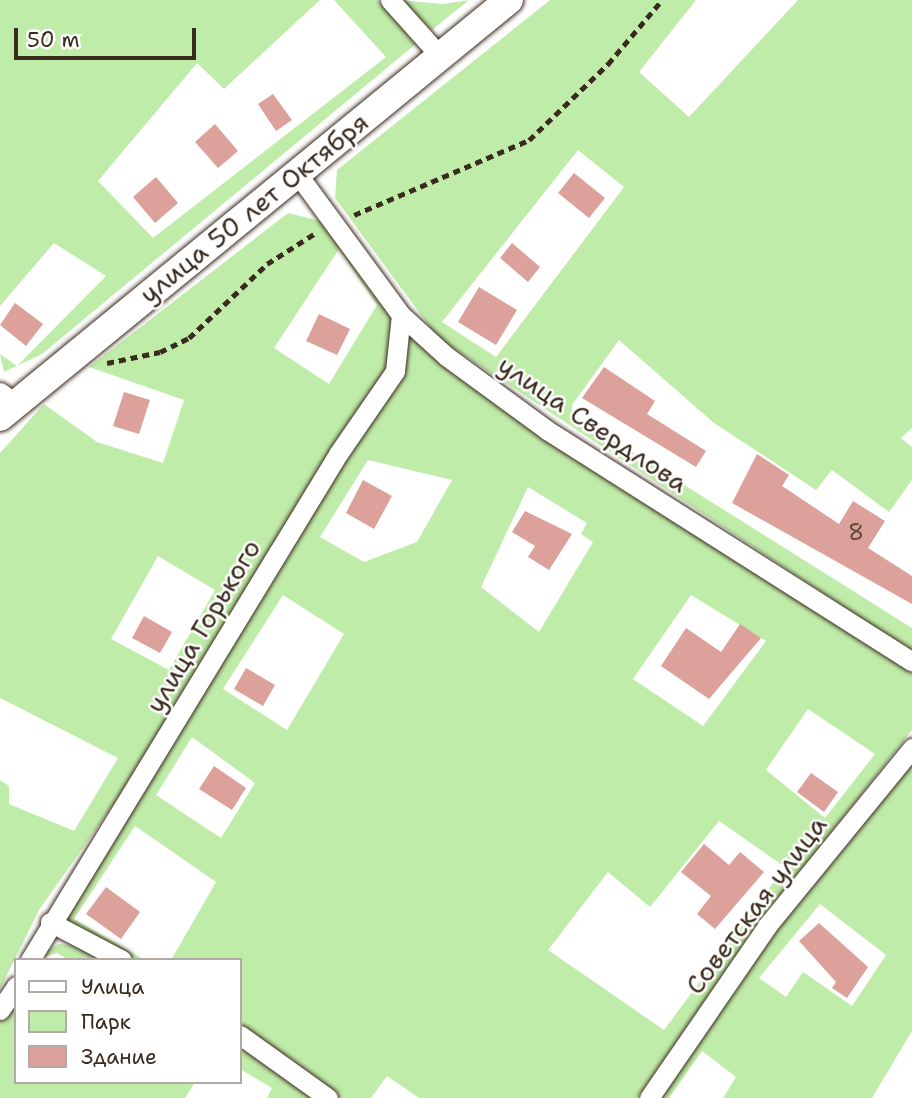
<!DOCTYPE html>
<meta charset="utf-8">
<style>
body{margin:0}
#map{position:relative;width:912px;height:1098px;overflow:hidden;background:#fff;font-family:"Shantell Sans",sans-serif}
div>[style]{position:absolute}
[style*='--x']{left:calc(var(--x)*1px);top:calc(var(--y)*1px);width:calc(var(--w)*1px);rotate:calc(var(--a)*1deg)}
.green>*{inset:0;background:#c0eca9}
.building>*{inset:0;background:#dba19a}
.path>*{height:4.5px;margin-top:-2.25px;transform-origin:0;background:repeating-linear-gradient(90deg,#3b2a1e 0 7px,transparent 0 12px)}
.roads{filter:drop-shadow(0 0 2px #3b2a1e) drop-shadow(0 0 2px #3b2a1e)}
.minor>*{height:19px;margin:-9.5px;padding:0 9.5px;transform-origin:9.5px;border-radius:9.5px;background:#fff}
.secondary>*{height:28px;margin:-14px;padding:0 14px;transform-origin:14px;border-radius:14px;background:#fff}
span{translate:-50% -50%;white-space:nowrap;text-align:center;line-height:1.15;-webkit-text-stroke:5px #fff;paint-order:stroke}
.number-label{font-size:23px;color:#63483d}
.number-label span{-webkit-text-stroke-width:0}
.street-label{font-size:26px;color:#3b2a1e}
.legend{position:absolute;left:14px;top:958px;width:228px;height:126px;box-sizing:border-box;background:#fff;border:2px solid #b1aaa5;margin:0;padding:9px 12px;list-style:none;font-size:21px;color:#3b2a1e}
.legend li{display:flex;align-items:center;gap:14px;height:35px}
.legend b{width:35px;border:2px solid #b1aaa5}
.scale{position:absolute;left:14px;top:28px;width:182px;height:32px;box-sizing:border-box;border:4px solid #3b2a1e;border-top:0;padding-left:9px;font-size:21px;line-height:24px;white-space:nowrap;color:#3b2a1e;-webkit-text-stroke:5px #fff;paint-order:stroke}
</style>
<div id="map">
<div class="green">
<i style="clip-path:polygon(0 0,320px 0,224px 89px,197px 63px,98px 181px,153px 238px,386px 57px,334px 0,377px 0,417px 43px,42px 354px,4px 372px,0 354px,17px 366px,106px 276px,54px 243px,0 306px)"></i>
<i style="clip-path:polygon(399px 0,443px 4px,469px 0,432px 30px)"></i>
<i style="clip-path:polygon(evenodd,550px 0,696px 0,639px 72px,689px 117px,798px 0,912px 0,912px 428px,901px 438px,912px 447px,912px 480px,889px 512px,832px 470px,816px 490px,714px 423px,619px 340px,572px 405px,573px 415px,912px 628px,912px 652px,438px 338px,335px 198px,337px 170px,550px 0,578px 150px,624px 187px,496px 357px,442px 322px,578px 150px)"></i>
<i style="clip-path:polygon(evenodd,288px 213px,320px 221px,395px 319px,388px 373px,140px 767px,39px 910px,0 989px,0 780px,9px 786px,9px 804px,74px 831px,118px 758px,0 698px,0 453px,44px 404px,97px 442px,163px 463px,184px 400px,89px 367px,288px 213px,339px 249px,377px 305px,329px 384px,274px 348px,339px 249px,288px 213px,158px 556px,215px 590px,169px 670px,111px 639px,158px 556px)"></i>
<i style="clip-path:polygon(evenodd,410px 338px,912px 673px,912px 730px,762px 920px,637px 1098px,419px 1098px,387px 1076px,371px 1098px,336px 1098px,240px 1029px,240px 960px,171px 960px,216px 882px,135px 826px,74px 919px,145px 960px,129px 960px,60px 918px,405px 365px,410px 338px,368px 460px,452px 480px,417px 542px,364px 562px,320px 537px,368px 460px,410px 338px,528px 487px,587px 523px,581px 534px,593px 542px,539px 632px,481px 587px,528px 487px,410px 338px,283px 595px,344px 634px,287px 730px,223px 689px,283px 595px,410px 338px,691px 595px,766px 641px,703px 726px,633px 679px,691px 595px,410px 338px,808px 709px,875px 754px,825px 818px,766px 770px,808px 709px,410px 338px,192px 737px,255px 783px,221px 838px,156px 795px,192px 737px,410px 338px,719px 821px,785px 867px,664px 1030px,548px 950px,608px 872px,650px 907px,719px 821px)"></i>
<i style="clip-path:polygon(evenodd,912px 759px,912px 1031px,872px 1098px,723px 1098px,736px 1077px,702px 1051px,669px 1098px,658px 1098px,773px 930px,912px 759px,820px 904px,886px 955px,852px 1006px,803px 972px,786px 997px,759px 978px,820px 904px)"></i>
<i style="clip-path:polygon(58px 944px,82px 946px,111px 960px,69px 960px,57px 953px,34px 960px)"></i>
<i style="clip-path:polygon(16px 995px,16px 1082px,195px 1082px,185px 1098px,0 1098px,0 1018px)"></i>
<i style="clip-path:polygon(240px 1039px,319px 1098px,267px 1098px,272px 1088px,240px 1069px)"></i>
</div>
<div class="building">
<i style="clip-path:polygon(273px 94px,292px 120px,276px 131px,258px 104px)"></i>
<i style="clip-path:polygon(215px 124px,238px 151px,218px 168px,195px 142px)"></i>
<i style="clip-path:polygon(574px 173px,605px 198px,589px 218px,558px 193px)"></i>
<i style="clip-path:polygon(156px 177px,178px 203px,155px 223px,133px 197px)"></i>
<i style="clip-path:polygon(512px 243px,540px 267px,528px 282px,500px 258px)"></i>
<i style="clip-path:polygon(479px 287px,517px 310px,496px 345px,458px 322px)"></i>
<i style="clip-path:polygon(15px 303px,43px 324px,26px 346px,0 325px)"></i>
<i style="clip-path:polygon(319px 314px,350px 329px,337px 355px,306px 341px)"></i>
<i style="clip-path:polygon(604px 367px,655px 401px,647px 414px,706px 451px,696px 467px,582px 398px)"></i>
<i style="clip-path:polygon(124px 392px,150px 400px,139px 434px,113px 426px)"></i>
<i style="clip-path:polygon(757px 454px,789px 475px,782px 486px,839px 524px,853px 501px,885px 521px,868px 548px,912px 576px,912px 604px,732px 503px)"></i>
<i style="clip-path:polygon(363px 480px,392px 496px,374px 529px,346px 513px)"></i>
<i style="clip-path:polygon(525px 511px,572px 534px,549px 570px,528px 557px,535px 546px,512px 532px)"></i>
<i style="clip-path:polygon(144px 616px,172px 632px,160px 653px,132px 638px)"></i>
<i style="clip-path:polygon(740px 624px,761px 638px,709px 699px,661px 666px,686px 628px,721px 652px)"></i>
<i style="clip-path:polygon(246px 668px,275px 685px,263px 706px,234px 689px)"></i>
<i style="clip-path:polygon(214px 766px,246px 788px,232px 810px,199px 789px)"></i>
<i style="clip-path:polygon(811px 773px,838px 792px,824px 812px,797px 792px)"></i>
<i style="clip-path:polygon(704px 844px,729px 865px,740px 852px,764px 872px,715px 929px,697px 914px,711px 896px,681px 872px)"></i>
<i style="clip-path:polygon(106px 887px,140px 912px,121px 939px,86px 914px)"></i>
<i style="clip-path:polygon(819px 923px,868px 967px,847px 998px,832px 988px,836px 982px,799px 941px)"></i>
</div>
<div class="path">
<i style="--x:354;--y:215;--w:190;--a:-23.2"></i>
<i style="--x:529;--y:140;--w:110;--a:-43.9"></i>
<i style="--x:608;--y:64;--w:84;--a:-49.8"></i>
<i style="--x:107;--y:363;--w:54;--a:-11.7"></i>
<i style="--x:160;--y:352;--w:32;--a:-26"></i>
<i style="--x:189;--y:338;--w:108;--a:-43.5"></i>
<i style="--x:267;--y:264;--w:59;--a:-32.6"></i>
</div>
<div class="roads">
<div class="minor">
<i style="--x:390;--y:0;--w:75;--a:48.2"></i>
<i style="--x:296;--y:172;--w:177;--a:53.7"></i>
<i style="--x:401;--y:315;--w:61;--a:42.3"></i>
<i style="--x:446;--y:356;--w:125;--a:36.2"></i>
<i style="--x:547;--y:430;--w:432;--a:32.4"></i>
<i style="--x:0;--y:392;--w:15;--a:37"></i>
<i style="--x:50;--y:922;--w:81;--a:27.8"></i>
<i style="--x:30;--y:960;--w:592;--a:-58.67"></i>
<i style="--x:338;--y:454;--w:101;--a:-55.5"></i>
<i style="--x:395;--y:371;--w:56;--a:-83.9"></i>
<i style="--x:0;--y:1010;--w:29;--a:-56"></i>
<i style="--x:240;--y:1035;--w:108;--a:35.6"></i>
<i style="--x:649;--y:1098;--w:209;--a:-55.5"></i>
<i style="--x:767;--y:926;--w:230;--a:-50.8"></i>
</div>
<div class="secondary">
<i style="--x:0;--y:417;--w:658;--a:-39.33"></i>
</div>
</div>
<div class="number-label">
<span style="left:856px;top:532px">8</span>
</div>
<div class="street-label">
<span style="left:254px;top:208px;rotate:-39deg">улица 50 лет Октября</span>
<span style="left:593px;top:424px;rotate:34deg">улица Свердлова</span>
<span style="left:203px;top:626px;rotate:-59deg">улица Горького</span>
<span style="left:756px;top:905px;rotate:-53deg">Советская улица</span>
</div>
<ul class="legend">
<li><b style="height:9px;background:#fff"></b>Улица</li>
<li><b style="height:19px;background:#c0eca9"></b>Парк</li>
<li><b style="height:19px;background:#dba19a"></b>Здание</li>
</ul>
<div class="scale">50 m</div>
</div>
